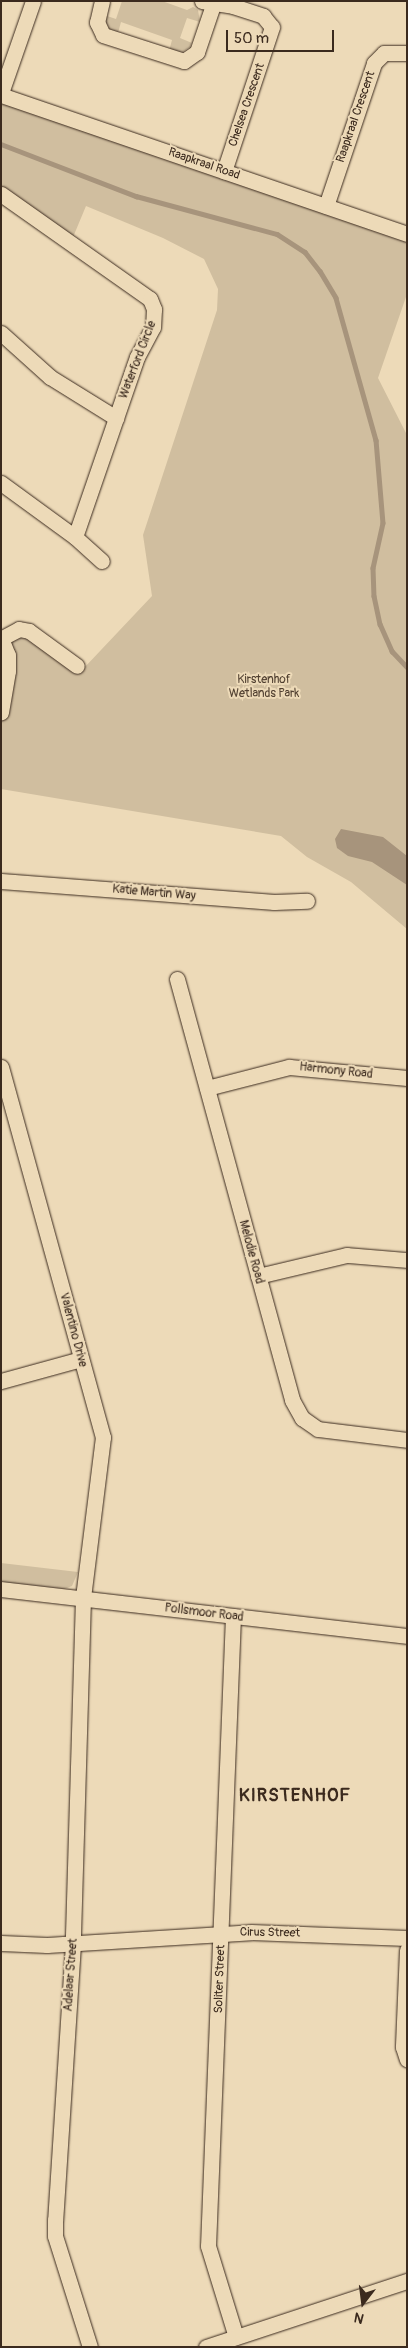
<!DOCTYPE html>
<style>
body{margin:0}
#map{position:relative;width:408px;height:2348px;overflow:hidden;background:#eddab8;font-family:Pangolin,sans-serif}
div>[style]{position:absolute}
[style*='--x']{left:calc(var(--x)*1px);top:calc(var(--y)*1px);width:calc(var(--w)*1px);rotate:calc(var(--a)*1deg)}
.green>*{inset:0;background:#d0be9f}
.water>*{inset:0;background:#a7947c}
.stream>*{height:4.5px;margin:-2.25px;padding:0 2.25px;transform-origin:2.25px;border-radius:2.25px;background:#a7947c}
.roads{filter:drop-shadow(0 0 1px #3b2a1e) drop-shadow(0 0 1px #3b2a1e)}
.street>*{height:15px;margin:-7.5px;padding:0 7.5px;transform-origin:7.5px;border-radius:7.5px;background:#eddab8}
span{translate:-50% -50%;white-space:nowrap;text-align:center;line-height:1.15;-webkit-text-stroke:4px #eddab8;paint-order:stroke}
.street-label{font-size:12px;color:#3b2a1e}
.park-label{font-size:12px;color:#514031}
.district-label{font-size:18px;color:#3b2a1e;font-weight:700;letter-spacing:1px}
.frame{position:absolute;inset:0;border:2px solid #3b2a1e;pointer-events:none}
.north{position:absolute;left:338px;top:2278px;width:50px;height:50px;-webkit-text-stroke:4px #eddab8;paint-order:stroke;rotate:195deg;font-size:14px;font-weight:700;line-height:20px;text-align:center;color:#3b2a1e}
.north::after{content:'';display:block;margin:auto;width:18px;height:22px;background:#3b2a1e;clip-path:polygon(50% 0,100% 100%,50% 72%,0 100%)}
.scale{position:absolute;left:226px;top:30px;width:108px;height:22px;box-sizing:border-box;border:2px solid #3b2a1e;border-top:0;padding-left:6px;font-size:15px;line-height:18px;white-space:nowrap;color:#3b2a1e;-webkit-text-stroke:4px #eddab8;paint-order:stroke}
</style>
<div id="map">
<div class="green">
<i style="clip-path:polygon(122px 1px,162px 1px,187px 10px,193px 7px,198px 10px,200px 22px,187px 18px,180px 38px,192px 43px,190px 47px,181px 53px,169px 51px,172px 40px,121px 22px,118px 33px,105px 28px,104px 15px,116px 19px)"></i>
<i style="clip-path:polygon(1px 94px,407px 234px,407px 294px,378px 378px,407px 435px,407px 929px,351px 882px,307px 857px,281px 836px,1px 789px,2px 638px,19px 629px,84px 668px,152px 596px,143px 535px,217px 310px,218px 289px,204px 259px,163px 238px,86px 206px,71px 242px,1px 194px)"></i>
<i style="clip-path:polygon(1px 1563px,78px 1572px,72px 1586px,59px 1591px,1px 1584px)"></i>
</div>
<div class="water">
<i style="clip-path:polygon(341px 829px,383px 837px,407px 856px,407px 885px,372px 862px,348px 856px,337px 848px,335px 839px)"></i>
</div>
<div class="stream">
<i style="--x:1;--y:144;--w:145;--a:21.1"></i>
<i style="--x:136;--y:196;--w:146;--a:15.1"></i>
<i style="--x:277;--y:234;--w:33;--a:33"></i>
<i style="--x:305;--y:252;--w:24;--a:52"></i>
<i style="--x:320;--y:271;--w:31;--a:59"></i>
<i style="--x:336;--y:298;--w:148;--a:74.3"></i>
<i style="--x:376;--y:440;--w:83;--a:85.2"></i>
<i style="--x:383;--y:523;--w:46;--a:102.5"></i>
<i style="--x:373;--y:568;--w:28;--a:88"></i>
<i style="--x:374;--y:596;--w:29;--a:78"></i>
<i style="--x:380;--y:624;--w:30;--a:66"></i>
<i style="--x:392;--y:651;--w:22;--a:47"></i>
</div>
<div class="roads">
<div class="street">
<i style="--x:102;--y:1;--w:22;--a:103"></i>
<i style="--x:97;--y:22;--w:14;--a:65"></i>
<i style="--x:103;--y:35;--w:85;--a:17.8"></i>
<i style="--x:184;--y:61;--w:16;--a:-35"></i>
<i style="--x:197;--y:52;--w:50;--a:-71.2"></i>
<i style="--x:202;--y:1;--w:31;--a:9"></i>
<i style="--x:233;--y:6;--w:32;--a:18"></i>
<i style="--x:263;--y:16;--w:14;--a:51"></i>
<i style="--x:272;--y:27;--w:152;--a:108.4"></i>
<i style="--x:1;--y:93;--w:97;--a:-70.8"></i>
<i style="--x:1;--y:95;--w:429;--a:18.9"></i>
<i style="--x:1;--y:194;--w:182;--a:35.2"></i>
<i style="--x:150;--y:299;--w:11;--a:68"></i>
<i style="--x:154;--y:309;--w:18;--a:93"></i>
<i style="--x:153;--y:327;--w:34;--a:118"></i>
<i style="--x:137;--y:357;--w:190;--a:109"></i>
<i style="--x:326;--y:206;--w:151;--a:-71.4"></i>
<i style="--x:374;--y:63;--w:14;--a:-45"></i>
<i style="--x:384;--y:53;--w:23;--a:0"></i>
<i style="--x:1;--y:333;--w:66;--a:41.9"></i>
<i style="--x:50;--y:377;--w:78;--a:31.8"></i>
<i style="--x:1;--y:483;--w:92;--a:36.1"></i>
<i style="--x:75;--y:537;--w:36;--a:42"></i>
<i style="--x:1;--y:638;--w:18;--a:68"></i>
<i style="--x:8;--y:655;--w:16;--a:90"></i>
<i style="--x:8;--y:671;--w:42;--a:99.7"></i>
<i style="--x:2;--y:638;--w:19;--a:-28"></i>
<i style="--x:19;--y:629;--w:10;--a:11"></i>
<i style="--x:29;--y:631;--w:59;--a:36.1"></i>
<i style="--x:1;--y:881;--w:274;--a:4.4"></i>
<i style="--x:274;--y:902;--w:33;--a:-2"></i>
<i style="--x:177;--y:979;--w:436;--a:74.7"></i>
<i style="--x:292;--y:1400;--w:21;--a:61"></i>
<i style="--x:302;--y:1418;--w:19;--a:35"></i>
<i style="--x:318;--y:1429;--w:90;--a:7"></i>
<i style="--x:1;--y:1067;--w:384;--a:74.6"></i>
<i style="--x:103;--y:1437;--w:162;--a:97.1"></i>
<i style="--x:83;--y:1598;--w:346;--a:91.7"></i>
<i style="--x:73;--y:1944;--w:277;--a:93.7"></i>
<i style="--x:55;--y:2220;--w:16;--a:90"></i>
<i style="--x:55;--y:2236;--w:116;--a:72.5"></i>
<i style="--x:207;--y:1088;--w:85;--a:-14.4"></i>
<i style="--x:289;--y:1067;--w:119;--a:5.3"></i>
<i style="--x:258;--y:1276;--w:91;--a:-13.3"></i>
<i style="--x:347;--y:1255;--w:60;--a:4.8"></i>
<i style="--x:1;--y:1381;--w:83;--a:-15.4"></i>
<i style="--x:1;--y:1589;--w:409;--a:6.6"></i>
<i style="--x:233;--y:1616;--w:630;--a:92.27"></i>
<i style="--x:208;--y:2246;--w:95;--a:72.9"></i>
<i style="--x:1;--y:1943;--w:46;--a:2.5"></i>
<i style="--x:47;--y:1945;--w:204;--a:-3.6"></i>
<i style="--x:251;--y:1932;--w:156;--a:2.2"></i>
<i style="--x:407;--y:1950;--w:97;--a:92.4"></i>
<i style="--x:403;--y:2047;--w:13;--a:72"></i>
<i style="--x:206;--y:2347;--w:212;--a:-18.2"></i>
</div>
</div>
<div class="street-label">
<span style="left:247px;top:105px;rotate:-71deg">Chelsea Crescent</span>
<span style="left:356px;top:117px;rotate:-71deg">Raapkraal Crescent</span>
<span style="left:204px;top:164px;rotate:19deg">Raapkraal Road</span>
<span style="left:138px;top:360px;rotate:-69deg">Waterford Circle</span>
<span style="left:154px;top:893px;rotate:5deg">Katie Martin Way</span>
<span style="left:336px;top:1071px;rotate:6deg">Harmony Road</span>
<span style="left:251px;top:1252px;rotate:75deg">Melodie Road</span>
<span style="left:73px;top:1330px;rotate:75deg">Valentino Drive</span>
<span style="left:204px;top:1613px;rotate:7deg">Pollsmoor Road</span>
<span style="left:270px;top:1933px;rotate:1deg">Cirus Street</span>
<span style="left:71px;top:1975px;rotate:-86deg">Adelaar Street</span>
<span style="left:220px;top:1979px;rotate:-88deg">Soliter Street</span>
</div>
<div class="park-label">
<span style="left:264px;top:687px">Kirstenhof<br>Wetlands Park</span>
</div>
<div class="district-label">
<span style="left:295px;top:1796px">KIRSTENHOF</span>
</div>
<div class="frame"></div>
<div class="north">N</div>
<div class="scale">50 m</div>
</div>
